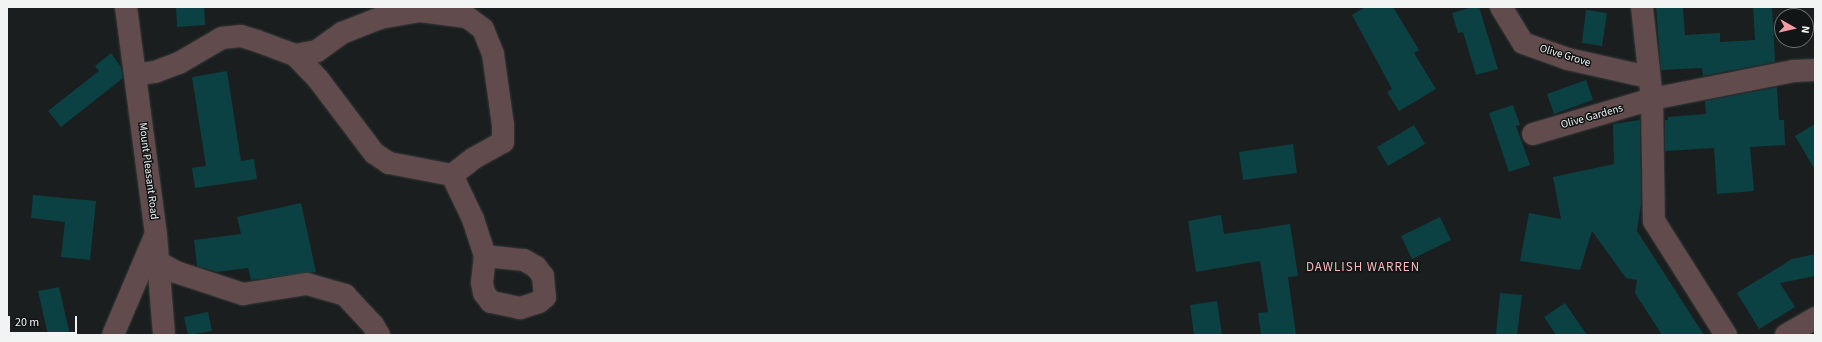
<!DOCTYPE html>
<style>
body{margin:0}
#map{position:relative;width:1822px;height:342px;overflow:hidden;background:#1a1e1e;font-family:"Source Sans 3",sans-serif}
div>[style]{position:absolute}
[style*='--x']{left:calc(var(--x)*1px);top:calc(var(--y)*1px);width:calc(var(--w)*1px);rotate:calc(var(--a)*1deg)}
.building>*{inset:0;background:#0c4143}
.roads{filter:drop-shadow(0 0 1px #343838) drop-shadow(0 0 1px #343838)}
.minor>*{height:22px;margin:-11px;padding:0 11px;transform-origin:11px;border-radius:11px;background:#614b4c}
span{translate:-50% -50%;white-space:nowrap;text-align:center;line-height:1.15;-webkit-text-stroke:3px #111515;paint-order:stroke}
.street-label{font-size:11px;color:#f2f4f4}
.quarter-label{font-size:13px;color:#fbb7bb;letter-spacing:1px}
.frame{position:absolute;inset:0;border:8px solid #f2f4f4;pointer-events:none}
.north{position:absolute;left:1774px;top:8px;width:40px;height:40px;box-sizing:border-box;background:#111515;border:1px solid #6b6e6e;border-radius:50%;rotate:98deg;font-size:11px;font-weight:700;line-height:16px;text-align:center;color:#f2f4f4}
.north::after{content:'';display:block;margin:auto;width:14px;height:18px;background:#f49aa2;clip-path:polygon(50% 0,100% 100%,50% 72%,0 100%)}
.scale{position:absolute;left:8px;top:316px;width:69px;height:18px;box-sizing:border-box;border:2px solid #f2f4f4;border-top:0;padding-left:5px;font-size:12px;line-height:14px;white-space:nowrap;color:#f2f4f4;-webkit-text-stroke:3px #111515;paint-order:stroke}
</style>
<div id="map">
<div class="building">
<i style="clip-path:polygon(176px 7px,204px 7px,205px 25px,177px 27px)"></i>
<i style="clip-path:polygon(1365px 7px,1393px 7px,1419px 50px,1414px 53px,1436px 89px,1399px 111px,1387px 92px,1392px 89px,1352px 15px)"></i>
<i style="clip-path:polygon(1472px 7px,1479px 7px,1498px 69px,1476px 75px,1463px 32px,1458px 33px,1452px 13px)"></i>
<i style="clip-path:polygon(1656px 7px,1683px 7px,1685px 35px,1720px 33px,1720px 42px,1755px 40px,1753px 7px,1772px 7px,1775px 62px,1703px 76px,1702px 68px,1661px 70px)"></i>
<i style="clip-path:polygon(1586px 10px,1607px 13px,1602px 46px,1582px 43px)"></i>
<i style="clip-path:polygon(111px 53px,121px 67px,123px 78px,61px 127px,48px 111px,99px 71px,95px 66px)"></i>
<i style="clip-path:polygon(227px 71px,241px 161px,254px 159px,257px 179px,195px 188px,192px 168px,206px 166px,192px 77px)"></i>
<i style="clip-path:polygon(1586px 80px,1593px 100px,1554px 114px,1547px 94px)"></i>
<i style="clip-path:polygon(1777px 87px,1779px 120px,1784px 120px,1785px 145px,1750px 147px,1754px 191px,1717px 194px,1714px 148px,1665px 151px,1665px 120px,1668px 120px,1668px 117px,1706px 114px,1705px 101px)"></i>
<i style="clip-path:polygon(1513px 105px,1520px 125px,1516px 126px,1530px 165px,1509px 172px,1489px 113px)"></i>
<i style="clip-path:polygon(1640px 120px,1641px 203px,1637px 231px,1704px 335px,1662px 335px,1635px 293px,1637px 280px,1626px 278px,1592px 231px,1580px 270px,1520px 261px,1529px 213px,1561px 219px,1553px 177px,1614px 164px,1613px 124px)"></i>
<i style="clip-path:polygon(1815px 124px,1815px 170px,1795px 136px)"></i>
<i style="clip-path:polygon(1414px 125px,1425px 144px,1388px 166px,1377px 147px)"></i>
<i style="clip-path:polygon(1293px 144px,1297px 173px,1243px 180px,1239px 152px)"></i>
<i style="clip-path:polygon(33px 195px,96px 201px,90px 260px,61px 257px,65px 222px,31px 218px)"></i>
<i style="clip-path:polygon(301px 203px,316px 272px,251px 280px,248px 268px,217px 272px,197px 266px,194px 240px,241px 234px,237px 217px)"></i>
<i style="clip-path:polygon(1221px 215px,1224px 234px,1290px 224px,1298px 276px,1288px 277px,1296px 335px,1261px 335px,1258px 313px,1268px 312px,1260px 261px,1196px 272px,1188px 221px)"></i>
<i style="clip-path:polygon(1440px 217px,1451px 240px,1412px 259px,1401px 236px)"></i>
<i style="clip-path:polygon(1815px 254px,1815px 276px,1780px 283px,1795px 307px,1759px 329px,1737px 293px,1792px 259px)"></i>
<i style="clip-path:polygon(59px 287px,70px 335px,48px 335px,38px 291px)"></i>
<i style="clip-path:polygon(1500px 293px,1522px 295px,1517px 335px,1496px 334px)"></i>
<i style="clip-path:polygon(1217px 301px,1222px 335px,1194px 335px,1190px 305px)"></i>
<i style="clip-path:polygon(1565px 303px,1587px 335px,1556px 335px,1544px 317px)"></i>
<i style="clip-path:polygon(208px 312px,212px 331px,188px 335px,184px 317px)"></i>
</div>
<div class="roads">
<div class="minor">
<i style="--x:126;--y:7;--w:230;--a:82.5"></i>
<i style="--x:156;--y:235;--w:100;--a:85.4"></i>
<i style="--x:1501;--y:7;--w:42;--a:58.6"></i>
<i style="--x:1523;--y:43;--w:48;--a:19.6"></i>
<i style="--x:1568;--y:59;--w:82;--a:12.7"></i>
<i style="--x:1642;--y:7;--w:93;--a:83.8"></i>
<i style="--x:1652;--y:99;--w:122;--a:89.1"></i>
<i style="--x:1654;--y:221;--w:135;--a:57.7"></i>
<i style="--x:295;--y:55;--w:22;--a:-10"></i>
<i style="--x:317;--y:51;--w:31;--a:-36"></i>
<i style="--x:342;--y:33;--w:41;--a:-21.5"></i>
<i style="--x:380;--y:18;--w:41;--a:-9.9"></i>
<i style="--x:420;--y:11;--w:47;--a:7.3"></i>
<i style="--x:467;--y:17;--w:20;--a:37"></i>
<i style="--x:483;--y:29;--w:27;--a:68"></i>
<i style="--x:493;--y:54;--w:72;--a:82"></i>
<i style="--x:503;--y:125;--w:17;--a:90"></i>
<i style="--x:503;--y:142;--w:33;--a:151"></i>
<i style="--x:474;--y:158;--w:28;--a:142"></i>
<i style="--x:135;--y:75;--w:20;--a:-9"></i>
<i style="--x:155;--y:72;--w:26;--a:-21"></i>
<i style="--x:179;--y:63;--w:50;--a:-30.2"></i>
<i style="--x:222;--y:38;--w:19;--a:-6"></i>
<i style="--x:241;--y:36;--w:17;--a:17"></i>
<i style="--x:257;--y:41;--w:40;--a:20.2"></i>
<i style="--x:295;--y:55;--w:33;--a:46"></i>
<i style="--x:318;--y:79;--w:93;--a:52.9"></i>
<i style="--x:374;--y:153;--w:18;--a:34"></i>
<i style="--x:389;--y:163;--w:64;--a:10.8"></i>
<i style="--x:1533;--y:134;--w:124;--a:-16.4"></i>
<i style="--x:1652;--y:99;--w:145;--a:-11.2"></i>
<i style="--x:1794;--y:71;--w:21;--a:-3"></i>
<i style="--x:452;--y:175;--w:49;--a:64.5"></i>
<i style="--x:473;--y:219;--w:39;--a:72"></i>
<i style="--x:485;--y:256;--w:39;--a:6"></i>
<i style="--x:524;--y:260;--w:14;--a:30"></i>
<i style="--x:536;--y:267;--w:11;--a:52"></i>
<i style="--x:543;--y:276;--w:21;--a:85"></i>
<i style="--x:545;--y:297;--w:8;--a:140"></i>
<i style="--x:539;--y:302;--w:20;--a:162"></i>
<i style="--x:520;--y:308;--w:30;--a:-168"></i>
<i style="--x:491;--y:302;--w:11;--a:-128"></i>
<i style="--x:484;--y:293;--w:10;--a:-101"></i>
<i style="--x:482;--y:283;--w:27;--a:-84"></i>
<i style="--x:158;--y:262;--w:21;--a:29"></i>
<i style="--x:176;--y:272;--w:71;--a:18.2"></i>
<i style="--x:243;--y:294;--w:65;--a:-8.9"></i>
<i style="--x:307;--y:284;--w:40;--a:16"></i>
<i style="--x:345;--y:295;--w:41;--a:47"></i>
<i style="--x:373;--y:325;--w:12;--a:59"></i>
<i style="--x:113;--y:335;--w:108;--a:-67"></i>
<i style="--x:1786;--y:335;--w:34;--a:-30"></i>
</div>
</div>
<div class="street-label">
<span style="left:1565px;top:56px;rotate:17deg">Olive Grove</span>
<span style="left:1592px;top:117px;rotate:-16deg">Olive Gardens</span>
<span style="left:148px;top:171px;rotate:83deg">Mount Pleasant Road</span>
</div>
<div class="quarter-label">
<span style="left:1363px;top:267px">DAWLISH WARREN</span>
</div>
<div class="frame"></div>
<div class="north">N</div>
<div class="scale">20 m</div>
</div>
